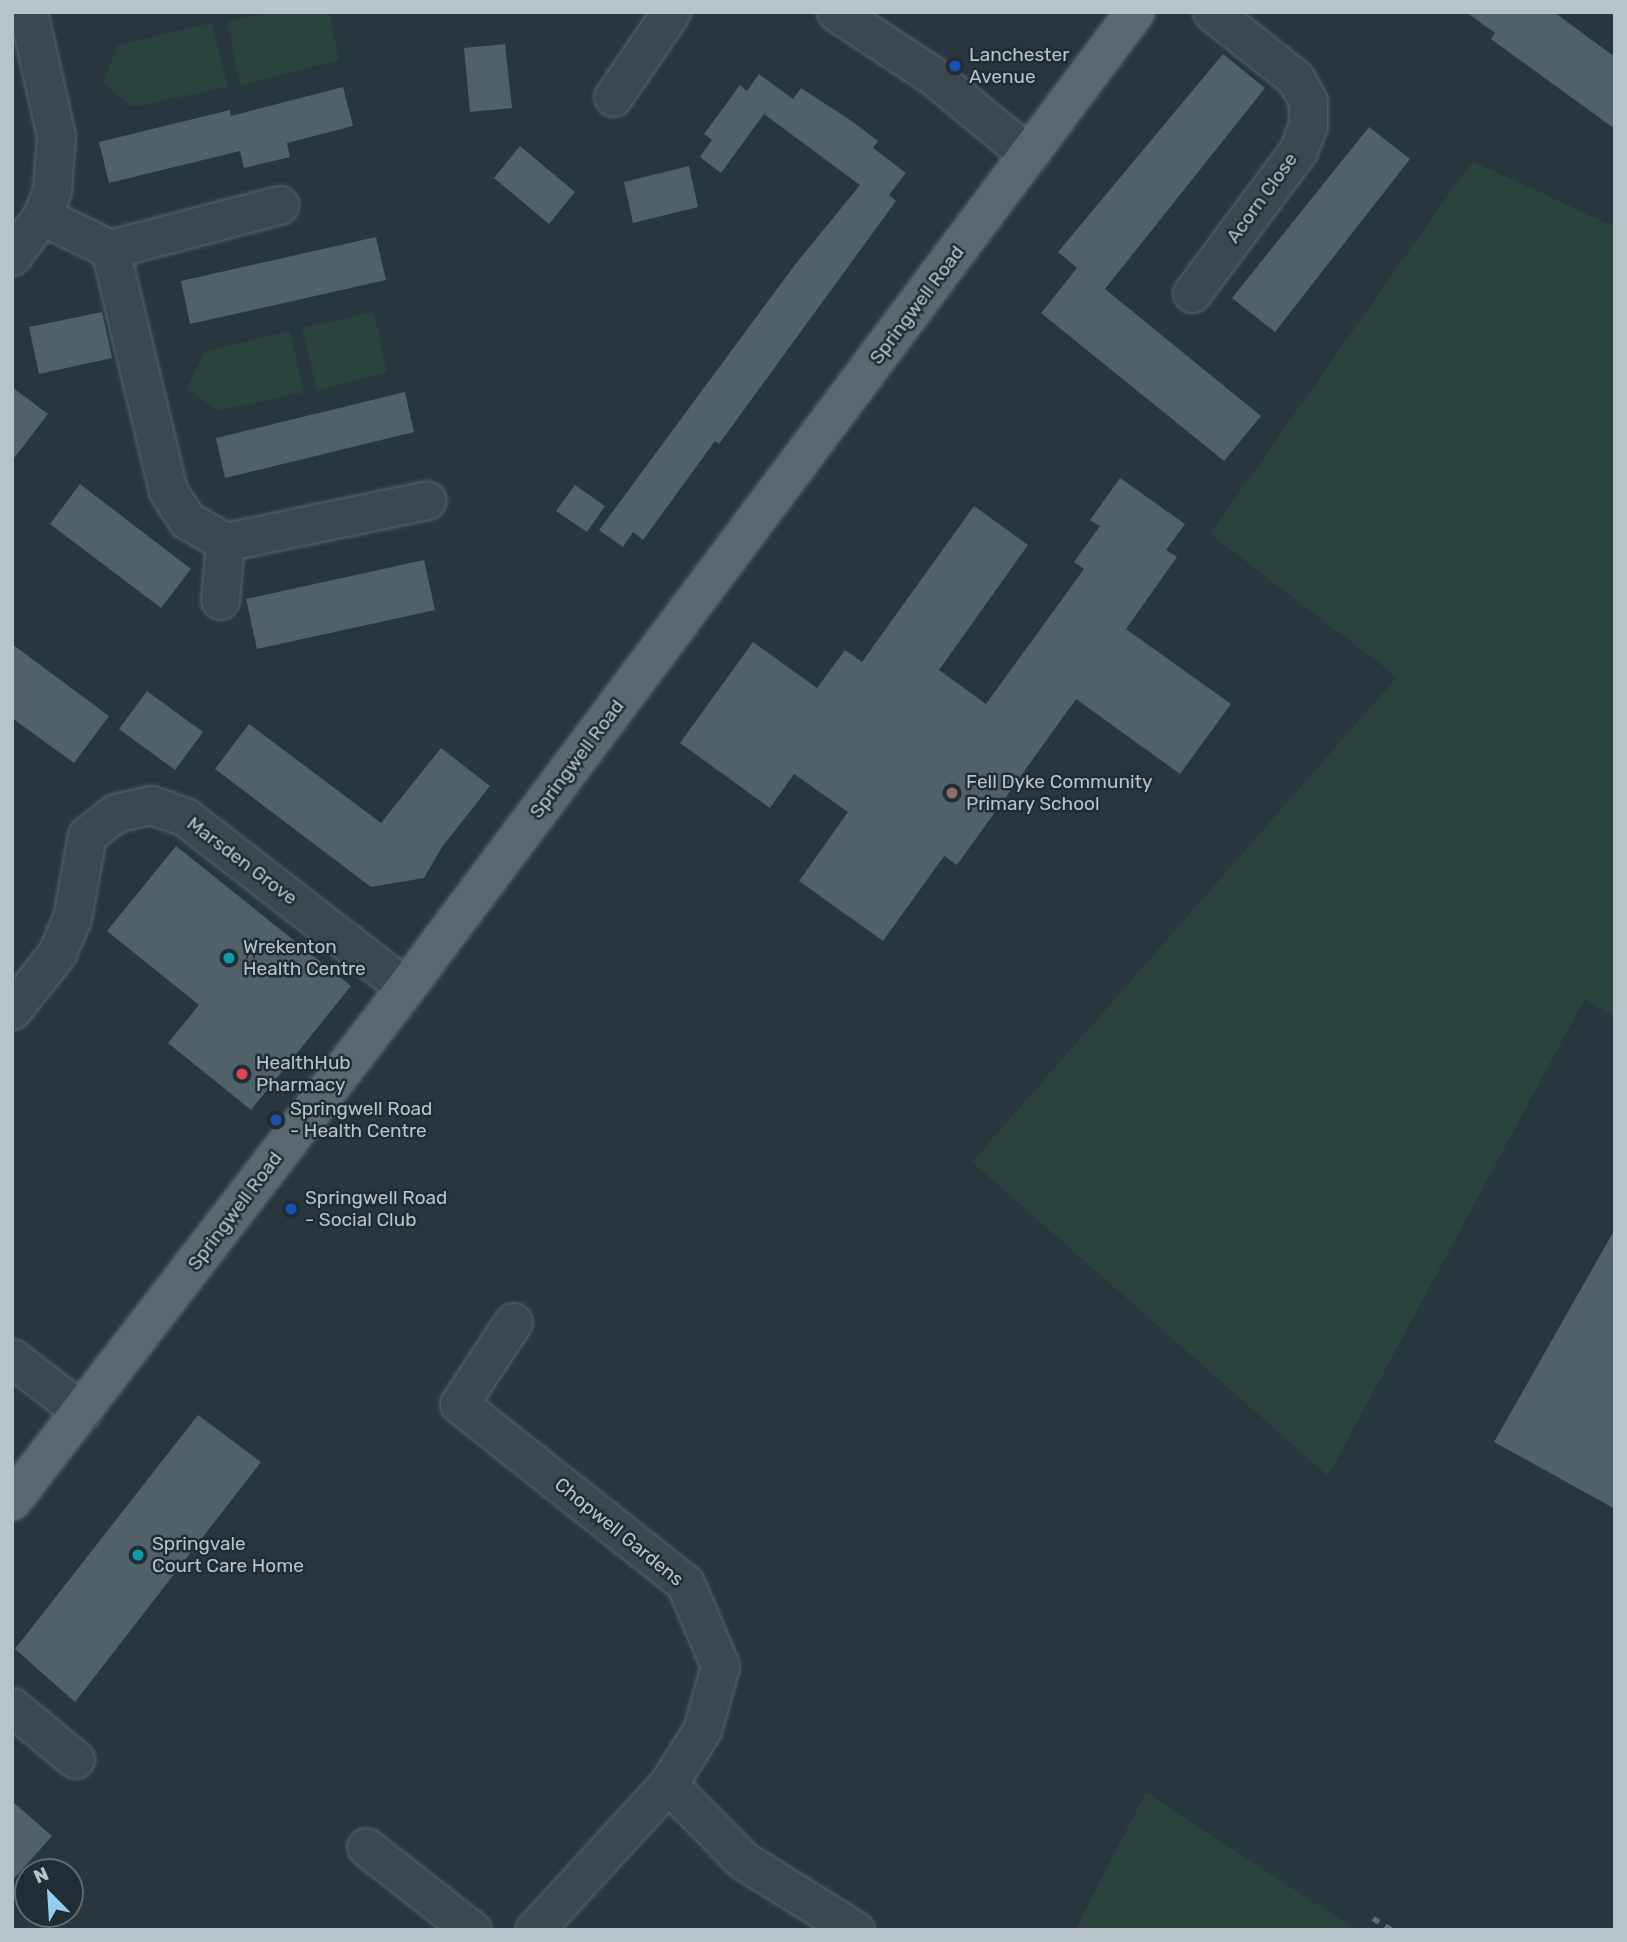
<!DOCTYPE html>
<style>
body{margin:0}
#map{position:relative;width:1627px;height:1942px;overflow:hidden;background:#27363f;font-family:Rubik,sans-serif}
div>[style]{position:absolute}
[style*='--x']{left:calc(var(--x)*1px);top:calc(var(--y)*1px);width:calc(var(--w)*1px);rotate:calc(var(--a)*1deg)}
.green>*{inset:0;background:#2a423e}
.building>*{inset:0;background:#516169}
.roads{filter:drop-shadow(0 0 2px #59656c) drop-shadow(0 0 2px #59656c)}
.minor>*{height:37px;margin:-18.5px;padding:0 18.5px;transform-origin:18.5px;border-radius:18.5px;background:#3b484f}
.major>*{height:38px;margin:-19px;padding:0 19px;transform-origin:19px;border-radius:19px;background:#59676e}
.rail>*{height:5px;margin-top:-2.5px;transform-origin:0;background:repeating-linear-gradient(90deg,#5e6d75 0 7px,transparent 0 14px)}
.dots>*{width:19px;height:19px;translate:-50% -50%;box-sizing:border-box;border:4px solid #202d34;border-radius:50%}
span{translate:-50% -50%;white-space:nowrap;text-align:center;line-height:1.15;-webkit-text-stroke:5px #202d34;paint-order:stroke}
.poi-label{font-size:19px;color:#b8c2c9}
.left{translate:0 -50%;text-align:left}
.street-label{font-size:19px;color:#b8c2c9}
.frame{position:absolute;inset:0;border:14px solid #b8c2c9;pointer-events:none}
.north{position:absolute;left:14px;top:1858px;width:70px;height:70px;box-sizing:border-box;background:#202d34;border:2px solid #5d6970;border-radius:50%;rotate:336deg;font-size:19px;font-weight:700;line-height:28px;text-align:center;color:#b8c2c9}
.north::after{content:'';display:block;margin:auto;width:24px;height:32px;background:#95cdf1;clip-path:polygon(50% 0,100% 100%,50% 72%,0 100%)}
</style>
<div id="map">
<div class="green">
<i style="clip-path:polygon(270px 12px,329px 12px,339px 60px,240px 86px,227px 22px)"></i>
<i style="clip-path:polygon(212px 23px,228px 87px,132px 107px,103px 83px,118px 45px)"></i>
<i style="clip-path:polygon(1472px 161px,1615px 227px,1615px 1016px,1584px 1000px,1328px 1476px,972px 1162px,1397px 677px,1210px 534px)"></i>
<i style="clip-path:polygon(374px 312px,387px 372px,317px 391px,302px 328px)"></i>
<i style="clip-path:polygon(290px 331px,304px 392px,217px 411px,187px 388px,205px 351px)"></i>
<i style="clip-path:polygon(1146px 1792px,1356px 1930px,1075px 1930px)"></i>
</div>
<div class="building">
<i style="clip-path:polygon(1466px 12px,1554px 12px,1615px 57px,1615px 129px,1491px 39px,1495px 33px)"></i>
<i style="clip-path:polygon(505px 44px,512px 108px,470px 112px,464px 48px)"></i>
<i style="clip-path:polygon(1223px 54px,1265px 88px,1105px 289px,1261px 416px,1224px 461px,1041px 313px,1077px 268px,1058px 252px)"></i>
<i style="clip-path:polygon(759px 74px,793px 99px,801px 88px,853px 122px,878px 141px,873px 148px,906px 173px,889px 195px,896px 201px,719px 444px,715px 441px,643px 540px,633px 532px,623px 547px,599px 530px,794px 266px,860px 185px,764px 114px,721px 173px,700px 157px,712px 140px,704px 134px,740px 85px,747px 91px)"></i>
<i style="clip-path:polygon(343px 87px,353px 126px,287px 143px,290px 157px,244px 168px,240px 151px,109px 183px,99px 142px,230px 110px,231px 116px)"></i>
<i style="clip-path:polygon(1369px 127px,1410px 159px,1275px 332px,1232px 298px)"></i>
<i style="clip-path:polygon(520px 146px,575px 192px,549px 224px,494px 178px)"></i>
<i style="clip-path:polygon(689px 166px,698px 207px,633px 223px,624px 182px)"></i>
<i style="clip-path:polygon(376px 237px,386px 280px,190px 324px,181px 281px)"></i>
<i style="clip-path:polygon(102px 312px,112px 358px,39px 374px,29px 327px)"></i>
<i style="clip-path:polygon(12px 387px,48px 414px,12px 461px)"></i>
<i style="clip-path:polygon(405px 392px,414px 432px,225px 478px,216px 438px)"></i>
<i style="clip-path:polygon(1120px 478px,1185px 524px,1166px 550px,1177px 557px,1126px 629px,1231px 704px,1180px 774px,1076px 699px,957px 865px,944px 856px,883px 941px,799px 881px,848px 812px,794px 774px,770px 808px,680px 743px,753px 642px,817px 688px,845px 650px,862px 662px,974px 506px,1028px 545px,939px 670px,986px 704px,1084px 569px,1074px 562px,1100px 526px,1090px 520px)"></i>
<i style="clip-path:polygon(80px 484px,191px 569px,161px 608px,50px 524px)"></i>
<i style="clip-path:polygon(575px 485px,605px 506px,587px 532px,556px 511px)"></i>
<i style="clip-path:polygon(424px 560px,435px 610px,257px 649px,246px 599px)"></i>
<i style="clip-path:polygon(12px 644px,109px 716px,74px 763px,12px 718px)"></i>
<i style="clip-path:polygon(147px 691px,203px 732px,175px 770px,119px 729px)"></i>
<i style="clip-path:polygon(249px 724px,381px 823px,441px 748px,490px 786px,442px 847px,424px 878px,371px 887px,215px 769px)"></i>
<i style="clip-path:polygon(176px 846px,351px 986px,251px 1110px,168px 1043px,199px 1005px,107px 931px)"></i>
<i style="clip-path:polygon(1615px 1229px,1615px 1509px,1494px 1442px)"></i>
<i style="clip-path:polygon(198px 1415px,261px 1462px,75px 1702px,15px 1649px)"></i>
<i style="clip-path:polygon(12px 1801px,52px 1836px,12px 1881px)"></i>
</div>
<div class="roads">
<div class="minor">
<i style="--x:836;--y:12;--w:116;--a:33.4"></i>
<i style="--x:933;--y:76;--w:124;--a:39.5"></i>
<i style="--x:613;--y:97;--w:103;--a:-55.7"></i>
<i style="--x:42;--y:216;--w:76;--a:25.9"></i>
<i style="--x:110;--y:249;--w:249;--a:76.5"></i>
<i style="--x:168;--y:491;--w:35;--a:57"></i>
<i style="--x:187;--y:520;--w:44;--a:30.1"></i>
<i style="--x:225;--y:542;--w:206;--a:-11.7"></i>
<i style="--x:110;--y:249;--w:175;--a:-14.6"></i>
<i style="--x:12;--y:256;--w:50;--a:-53.1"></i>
<i style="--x:42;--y:216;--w:28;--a:-69"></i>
<i style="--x:52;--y:190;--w:54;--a:-85.8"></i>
<i style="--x:56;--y:136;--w:127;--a:-102.7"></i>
<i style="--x:1192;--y:293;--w:177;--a:-53.3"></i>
<i style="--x:1298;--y:151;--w:28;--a:-69"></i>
<i style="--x:1308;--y:125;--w:24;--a:-90"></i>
<i style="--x:1308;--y:101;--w:26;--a:-119"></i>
<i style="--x:1295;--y:78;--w:106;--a:-141.5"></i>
<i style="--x:220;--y:600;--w:58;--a:-85.1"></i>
<i style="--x:12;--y:1010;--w:73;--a:-51.7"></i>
<i style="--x:57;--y:953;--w:38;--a:-67"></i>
<i style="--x:72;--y:918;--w:84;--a:-79.8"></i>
<i style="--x:87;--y:835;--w:36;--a:-38"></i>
<i style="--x:115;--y:813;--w:37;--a:-13"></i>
<i style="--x:151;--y:805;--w:36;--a:19"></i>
<i style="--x:185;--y:817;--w:279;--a:37.7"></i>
<i style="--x:513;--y:1322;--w:98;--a:123.4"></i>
<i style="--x:459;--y:1404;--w:288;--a:38.4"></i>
<i style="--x:685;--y:1583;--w:90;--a:67.1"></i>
<i style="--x:720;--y:1666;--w:66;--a:105.7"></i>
<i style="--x:702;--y:1730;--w:64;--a:122.2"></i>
<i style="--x:668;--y:1784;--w:198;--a:132.5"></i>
<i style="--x:12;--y:1358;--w:88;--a:37.6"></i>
<i style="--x:12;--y:1707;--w:82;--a:39.5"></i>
<i style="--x:668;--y:1784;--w:108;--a:45.4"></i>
<i style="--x:744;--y:1861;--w:131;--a:31.9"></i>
<i style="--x:366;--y:1847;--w:135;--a:38.1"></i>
</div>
<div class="major">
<i style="--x:12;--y:1501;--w:647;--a:-52.47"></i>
<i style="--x:406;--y:988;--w:1218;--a:-53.24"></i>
</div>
</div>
<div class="rail">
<i style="--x:1373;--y:1918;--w:23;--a:31"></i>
</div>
<div class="dots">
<i style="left:955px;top:66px;background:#1a4fb4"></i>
<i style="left:952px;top:793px;background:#8d6e63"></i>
<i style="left:229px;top:958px;background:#0f9aa8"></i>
<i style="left:242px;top:1074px;background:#e0444e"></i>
<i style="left:276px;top:1120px;background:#1a4fb4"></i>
<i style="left:291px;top:1209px;background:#1a4fb4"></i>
<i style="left:138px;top:1555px;background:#0f9aa8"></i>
</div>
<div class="poi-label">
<span class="left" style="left:969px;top:66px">Lanchester<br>Avenue</span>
<span class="left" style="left:966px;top:793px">Fell Dyke Community<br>Primary School</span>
<span class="left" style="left:243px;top:958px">Wrekenton<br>Health Centre</span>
<span class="left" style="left:256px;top:1074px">HealthHub<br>Pharmacy</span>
<span class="left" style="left:290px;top:1120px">Springwell Road<br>- Health Centre</span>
<span class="left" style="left:305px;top:1209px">Springwell Road<br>- Social Club</span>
<span class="left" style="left:152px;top:1555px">Springvale<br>Court Care Home</span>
</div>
<div class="street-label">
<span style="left:1262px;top:198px;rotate:-54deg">Acorn Close</span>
<span style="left:917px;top:305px;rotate:-53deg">Springwell Road</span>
<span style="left:577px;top:759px;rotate:-53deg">Springwell Road</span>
<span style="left:242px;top:861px;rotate:37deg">Marsden Grove</span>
<span style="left:235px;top:1211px;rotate:-53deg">Springwell Road</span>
<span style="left:619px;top:1532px;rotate:39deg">Chopwell Gardens</span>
</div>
<div class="frame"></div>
<div class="north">N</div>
</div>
